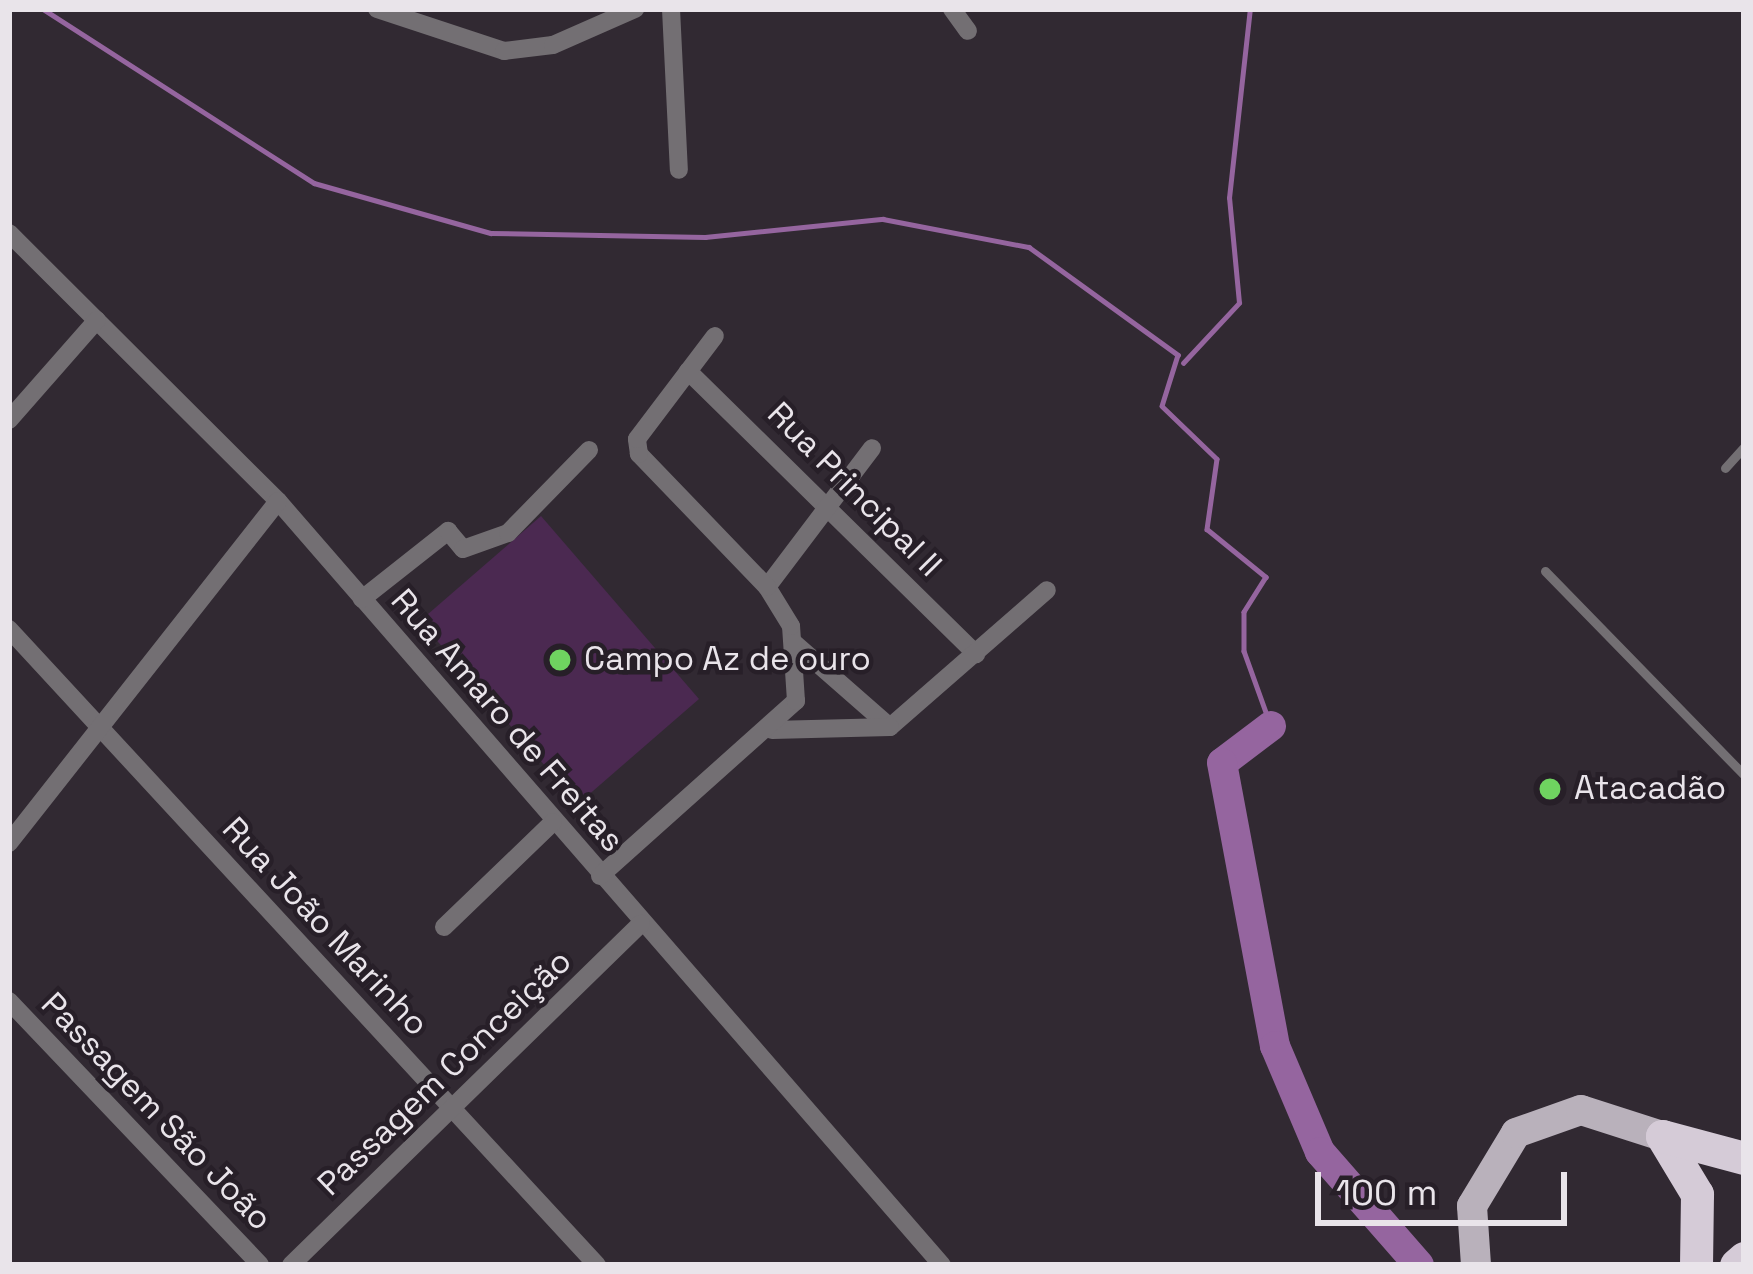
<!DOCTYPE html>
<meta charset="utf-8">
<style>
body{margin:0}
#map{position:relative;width:1753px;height:1274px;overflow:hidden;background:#312932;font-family:"Space Grotesk",sans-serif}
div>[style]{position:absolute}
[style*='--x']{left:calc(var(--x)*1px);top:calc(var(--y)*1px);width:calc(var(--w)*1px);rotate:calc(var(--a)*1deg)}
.green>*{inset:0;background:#4b2951}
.stream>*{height:4.5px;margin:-2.25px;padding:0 2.25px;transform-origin:2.25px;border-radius:2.25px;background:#95659f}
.river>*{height:30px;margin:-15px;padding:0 15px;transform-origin:15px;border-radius:15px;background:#95659f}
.lane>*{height:9px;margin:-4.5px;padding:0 4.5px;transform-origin:4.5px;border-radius:4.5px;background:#736f73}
.street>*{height:18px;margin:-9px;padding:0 9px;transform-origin:9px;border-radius:9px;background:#736f73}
.primary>*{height:30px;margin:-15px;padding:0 15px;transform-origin:15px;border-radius:15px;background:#b9b1bb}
.highway>*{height:33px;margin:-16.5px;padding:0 16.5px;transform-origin:16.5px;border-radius:16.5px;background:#d5cbd7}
.dots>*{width:33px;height:33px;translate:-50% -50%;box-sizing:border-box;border:6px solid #271f28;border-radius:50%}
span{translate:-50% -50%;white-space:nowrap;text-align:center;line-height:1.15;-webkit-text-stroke:9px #271f28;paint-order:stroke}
.street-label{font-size:33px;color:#e9e4ea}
.poi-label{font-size:33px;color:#e9e4ea}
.left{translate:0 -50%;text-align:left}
.frame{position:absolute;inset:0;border:12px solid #e9e4ea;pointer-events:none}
.scale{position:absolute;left:1315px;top:1172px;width:252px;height:54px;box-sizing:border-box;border:6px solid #e9e4ea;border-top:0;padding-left:15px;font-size:36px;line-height:42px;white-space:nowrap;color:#e9e4ea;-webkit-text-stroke:9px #271f28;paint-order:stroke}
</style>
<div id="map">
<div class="green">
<i style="clip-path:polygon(541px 516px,699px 699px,578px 804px,420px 621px)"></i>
</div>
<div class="stream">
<i style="--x:43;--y:9;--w:322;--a:32.7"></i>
<i style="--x:314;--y:183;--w:184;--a:15.8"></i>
<i style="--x:491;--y:233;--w:214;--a:1.1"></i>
<i style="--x:705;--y:237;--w:179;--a:-5.8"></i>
<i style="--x:883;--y:219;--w:149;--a:10.9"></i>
<i style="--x:1029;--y:247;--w:184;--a:35.9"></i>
<i style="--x:1178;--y:355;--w:53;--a:107.4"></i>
<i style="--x:1162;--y:406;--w:76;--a:43.9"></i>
<i style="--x:1217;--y:459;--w:71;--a:98.1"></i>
<i style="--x:1207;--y:529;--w:76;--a:39.1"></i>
<i style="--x:1266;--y:577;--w:41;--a:122.2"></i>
<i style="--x:1244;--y:612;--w:39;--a:90"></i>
<i style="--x:1244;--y:651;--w:80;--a:70.2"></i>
<i style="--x:1183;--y:363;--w:82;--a:-47"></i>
<i style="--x:1239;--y:303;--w:105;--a:-95.4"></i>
<i style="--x:1229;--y:198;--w:190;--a:-83.7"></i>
</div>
<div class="river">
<i style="--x:1271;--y:726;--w:61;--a:142.9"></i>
<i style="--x:1222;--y:763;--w:288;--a:79.4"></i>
<i style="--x:1275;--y:1046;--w:115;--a:67"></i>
<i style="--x:1320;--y:1152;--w:150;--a:48.8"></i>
</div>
<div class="lane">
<i style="--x:1725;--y:468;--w:28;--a:-48"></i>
<i style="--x:1545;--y:571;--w:285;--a:45.7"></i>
</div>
<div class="street">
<i style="--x:377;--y:9;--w:134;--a:18.3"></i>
<i style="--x:504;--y:51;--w:49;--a:-7"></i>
<i style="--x:553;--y:45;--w:90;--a:-23.7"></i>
<i style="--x:671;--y:9;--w:161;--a:87.2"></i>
<i style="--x:952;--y:9;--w:27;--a:54"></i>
<i style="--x:9;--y:233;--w:380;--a:44.9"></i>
<i style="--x:278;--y:501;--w:1012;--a:49.01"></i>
<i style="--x:688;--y:371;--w:404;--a:44.5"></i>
<i style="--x:9;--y:420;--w:133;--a:-48.7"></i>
<i style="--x:767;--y:587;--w:174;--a:-52.9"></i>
<i style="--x:362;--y:599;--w:110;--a:-38.3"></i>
<i style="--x:448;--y:531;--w:23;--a:50"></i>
<i style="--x:463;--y:549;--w:48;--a:-19.6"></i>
<i style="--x:508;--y:533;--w:116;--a:-45.7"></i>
<i style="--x:9;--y:629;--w:866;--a:47.25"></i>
<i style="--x:793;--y:642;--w:129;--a:41.2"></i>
<i style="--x:890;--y:727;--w:208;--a:-41.1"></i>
<i style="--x:772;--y:730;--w:118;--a:-1.5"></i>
<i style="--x:9;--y:843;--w:435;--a:-51.8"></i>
<i style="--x:600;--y:876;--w:263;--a:-41.8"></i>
<i style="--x:796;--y:701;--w:75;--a:-93.8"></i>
<i style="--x:791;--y:626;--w:46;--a:-121.6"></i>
<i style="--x:767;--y:587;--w:185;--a:-133.9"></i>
<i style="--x:639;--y:454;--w:15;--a:-98"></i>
<i style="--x:637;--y:439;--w:129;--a:-52.9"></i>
<i style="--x:444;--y:927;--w:151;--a:-43.9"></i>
<i style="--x:9;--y:1001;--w:364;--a:46.4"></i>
<i style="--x:291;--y:1265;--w:489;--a:-44.3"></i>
</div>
<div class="primary">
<i style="--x:1476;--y:1265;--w:59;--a:-93.9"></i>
<i style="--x:1472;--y:1206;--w:85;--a:-58.9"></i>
<i style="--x:1516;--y:1133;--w:69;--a:-19.5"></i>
<i style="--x:1581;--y:1110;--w:85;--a:17.8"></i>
</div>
<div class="highway">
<i style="--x:1662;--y:1136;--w:68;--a:58.9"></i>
<i style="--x:1697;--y:1194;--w:71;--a:90.8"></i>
<i style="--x:1662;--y:1136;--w:85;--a:15"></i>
<i style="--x:1736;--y:1265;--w:11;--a:-41"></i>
</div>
<div class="dots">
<i style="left:560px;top:660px;background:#6fd360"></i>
<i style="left:1550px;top:789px;background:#6fd360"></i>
</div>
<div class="street-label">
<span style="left:854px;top:490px;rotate:45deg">Rua Principal II</span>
<span style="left:507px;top:721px;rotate:49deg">Rua Amaro de Freitas</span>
<span style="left:325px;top:927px;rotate:47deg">Rua João Marinho</span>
<span style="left:445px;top:1073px;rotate:-44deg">Passagem Conceição</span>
<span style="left:156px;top:1112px;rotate:46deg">Passagem São João</span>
</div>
<div class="poi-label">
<span class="left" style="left:584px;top:660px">Campo Az de ouro</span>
<span class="left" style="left:1574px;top:789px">Atacadão</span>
</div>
<div class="frame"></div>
<div class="scale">100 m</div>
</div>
